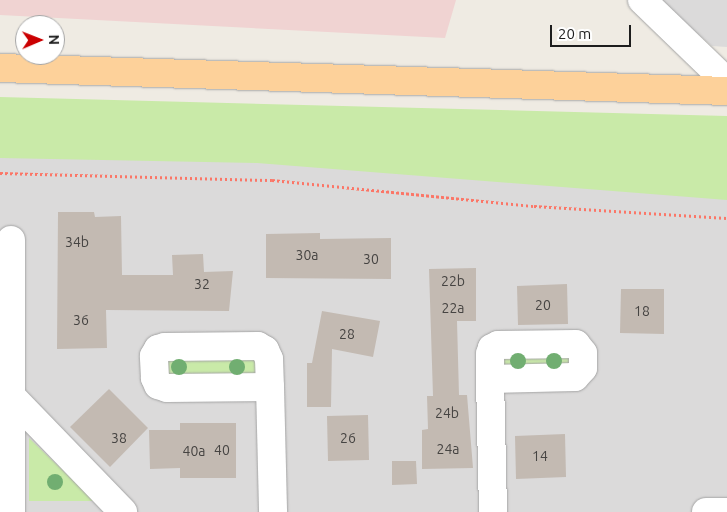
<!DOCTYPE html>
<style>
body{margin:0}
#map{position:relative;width:727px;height:512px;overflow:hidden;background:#efebe3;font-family:Ubuntu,sans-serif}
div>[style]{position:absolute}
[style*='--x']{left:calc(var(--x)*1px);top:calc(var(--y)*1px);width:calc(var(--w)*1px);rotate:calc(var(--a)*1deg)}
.residential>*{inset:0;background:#dbdada}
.commercial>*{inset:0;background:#f0d3d2}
.grass>*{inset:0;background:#c9eaa8}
.building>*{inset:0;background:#c3bab2}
.path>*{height:3px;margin-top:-1.5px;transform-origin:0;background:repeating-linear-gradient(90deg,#fb7667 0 2.5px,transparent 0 5px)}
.roads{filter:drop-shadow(0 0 1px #a4a4a4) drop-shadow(0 0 1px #a4a4a4)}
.street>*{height:28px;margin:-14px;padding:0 14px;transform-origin:14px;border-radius:14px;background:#fff}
.primary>*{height:28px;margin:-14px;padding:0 14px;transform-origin:14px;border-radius:14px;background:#fdd19a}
.trees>*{width:16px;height:16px;margin:-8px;border-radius:50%;background:#71ae71}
span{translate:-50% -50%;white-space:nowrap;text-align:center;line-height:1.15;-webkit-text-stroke:4.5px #fff;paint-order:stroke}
.number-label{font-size:14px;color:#464442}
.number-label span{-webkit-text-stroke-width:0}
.north{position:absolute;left:15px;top:15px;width:50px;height:50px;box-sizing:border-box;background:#fff;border:1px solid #a5a5a5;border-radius:50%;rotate:89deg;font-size:14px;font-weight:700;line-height:20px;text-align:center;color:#1d1d1d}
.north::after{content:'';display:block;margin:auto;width:18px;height:22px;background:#cb0001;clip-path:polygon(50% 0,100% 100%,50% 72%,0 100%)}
.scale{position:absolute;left:550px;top:25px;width:81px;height:22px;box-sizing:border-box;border:2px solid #1d1d1d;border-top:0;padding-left:6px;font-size:15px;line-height:18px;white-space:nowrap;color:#1d1d1d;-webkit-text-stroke:4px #fff;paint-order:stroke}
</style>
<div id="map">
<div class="residential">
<i style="clip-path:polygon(658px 0,727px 0,727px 47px,712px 46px)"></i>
<i style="clip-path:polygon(0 101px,727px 128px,727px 512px,0 512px)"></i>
</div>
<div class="commercial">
<i style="clip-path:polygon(0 0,456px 0,445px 38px,0 15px)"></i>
</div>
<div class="grass">
<i style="clip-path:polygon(0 97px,727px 116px,727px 200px,257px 163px,0 158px)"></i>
<i style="clip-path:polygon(505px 353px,571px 357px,571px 364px,501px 365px)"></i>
<i style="clip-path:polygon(252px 356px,258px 362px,258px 371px,252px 377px,170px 377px,164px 372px,169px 357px)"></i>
<i style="clip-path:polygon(29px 438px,95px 501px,29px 501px)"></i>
</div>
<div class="building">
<i style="clip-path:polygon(58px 212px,94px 212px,95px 217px,121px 216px,122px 275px,173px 275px,172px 255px,203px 254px,204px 272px,233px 271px,229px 311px,106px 310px,107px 348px,57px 349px)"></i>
<i style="clip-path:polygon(320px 233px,320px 239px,391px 238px,391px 279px,266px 278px,266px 234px)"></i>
<i style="clip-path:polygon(476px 268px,476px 321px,457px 321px,459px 395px,467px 395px,473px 468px,422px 469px,422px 430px,428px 429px,427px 396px,433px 396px,429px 269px)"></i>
<i style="clip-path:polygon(567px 284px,568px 324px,518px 325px,517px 286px)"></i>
<i style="clip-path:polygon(621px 289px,664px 289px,664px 334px,620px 333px)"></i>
<i style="clip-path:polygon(322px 311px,380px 321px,373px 357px,332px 349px,331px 407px,307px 407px,307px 363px,312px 363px)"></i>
<i style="clip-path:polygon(109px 389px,148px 428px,110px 467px,70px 427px)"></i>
<i style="clip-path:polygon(368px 415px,369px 460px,328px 461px,327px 416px)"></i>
<i style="clip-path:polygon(180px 423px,236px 423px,236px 478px,180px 478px,180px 468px,150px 469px,149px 430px,180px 430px)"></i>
<i style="clip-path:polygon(565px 434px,566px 477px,516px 479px,515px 436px)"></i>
<i style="clip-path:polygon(392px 461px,416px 461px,417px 484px,392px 485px)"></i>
</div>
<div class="path">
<i style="--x:0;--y:173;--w:272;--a:1.5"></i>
<i style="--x:272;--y:180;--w:263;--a:5.7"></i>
<i style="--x:534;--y:206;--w:193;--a:3.6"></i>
</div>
<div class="roads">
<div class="street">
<i style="--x:642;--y:0;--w:118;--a:44"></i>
<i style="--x:490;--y:379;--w:85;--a:-1.3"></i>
<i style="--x:575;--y:377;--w:12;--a:-48"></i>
<i style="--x:583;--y:368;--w:15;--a:-90"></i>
<i style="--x:583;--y:353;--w:11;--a:-128"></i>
<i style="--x:576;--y:344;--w:78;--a:179.3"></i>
<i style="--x:498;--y:345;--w:7;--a:153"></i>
<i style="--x:492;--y:348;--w:6;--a:108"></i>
<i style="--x:490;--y:354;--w:25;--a:90"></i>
<i style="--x:490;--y:379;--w:133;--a:88.7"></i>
<i style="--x:270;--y:387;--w:103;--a:179.4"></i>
<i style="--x:167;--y:388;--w:9;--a:-162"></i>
<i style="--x:158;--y:385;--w:8;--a:-113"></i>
<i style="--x:155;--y:378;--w:22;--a:-93"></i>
<i style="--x:154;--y:356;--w:8;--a:-60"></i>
<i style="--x:158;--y:349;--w:7;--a:-16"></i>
<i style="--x:165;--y:347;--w:93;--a:-0.6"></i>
<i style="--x:258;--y:346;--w:8;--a:30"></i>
<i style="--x:265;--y:350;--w:10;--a:66"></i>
<i style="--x:269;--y:359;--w:28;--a:88"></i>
<i style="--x:270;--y:387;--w:125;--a:88.6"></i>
<i style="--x:6;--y:403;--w:8;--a:-45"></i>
<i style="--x:12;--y:397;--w:160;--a:46"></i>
<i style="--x:11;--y:512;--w:272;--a:-90"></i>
<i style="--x:706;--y:512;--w:21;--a:0"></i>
</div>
<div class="primary">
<i style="--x:0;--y:68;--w:727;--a:1.81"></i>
</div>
</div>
<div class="trees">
<i style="left:518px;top:361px"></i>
<i style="left:554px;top:361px"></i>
<i style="left:179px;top:367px"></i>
<i style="left:237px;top:367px"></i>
<i style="left:55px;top:482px"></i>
</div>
<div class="number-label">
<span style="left:77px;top:242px">34b</span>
<span style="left:307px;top:255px">30a</span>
<span style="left:371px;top:259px">30</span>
<span style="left:453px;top:281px">22b</span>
<span style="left:202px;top:284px">32</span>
<span style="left:543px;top:305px">20</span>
<span style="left:453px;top:308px">22a</span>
<span style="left:642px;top:311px">18</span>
<span style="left:81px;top:320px">36</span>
<span style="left:347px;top:334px">28</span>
<span style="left:447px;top:413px">24b</span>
<span style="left:119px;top:438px">38</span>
<span style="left:348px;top:438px">26</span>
<span style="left:448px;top:449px">24a</span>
<span style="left:222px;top:450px">40</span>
<span style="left:194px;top:451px">40a</span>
<span style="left:540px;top:456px">14</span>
</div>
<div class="north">N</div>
<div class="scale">20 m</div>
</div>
